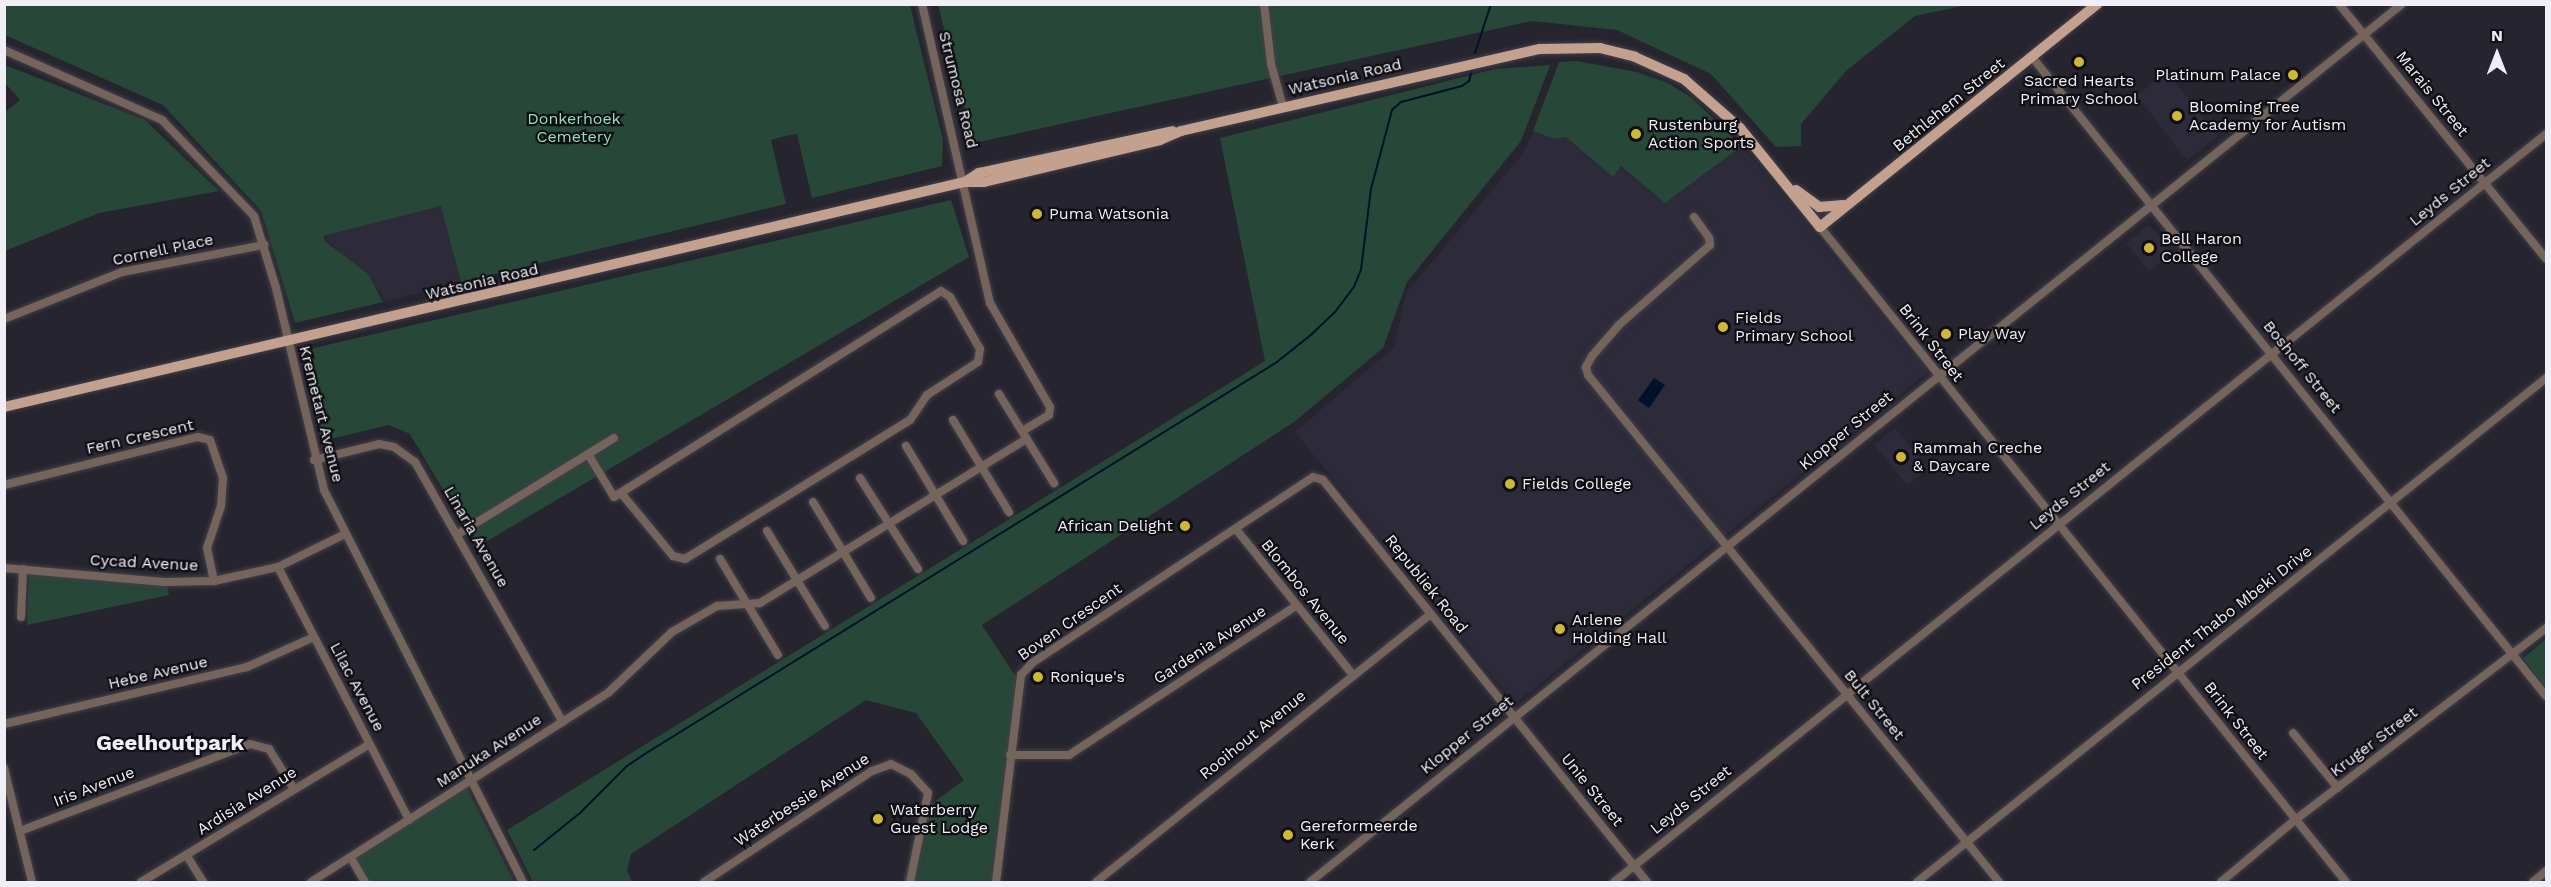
<!DOCTYPE html>
<style>
body{margin:0}
#map{position:relative;width:2551px;height:887px;overflow:hidden;background:#26242e;font-family:"Work Sans",sans-serif}
div>[style]{position:absolute}
[style*='--x']{left:calc(var(--x)*1px);top:calc(var(--y)*1px);width:calc(var(--w)*1px);rotate:calc(var(--a)*1deg)}
.built>*{inset:0;background:#2d2a3a}
.green>*{inset:0;background:#274738}
.water>*{inset:0;background:#00122a}
.stream>*{height:2px;margin:-1px;padding:0 1px;transform-origin:1px;border-radius:1px;background:#00122a}
.roads{filter:drop-shadow(0 0 2px #42404a) drop-shadow(0 0 2px #42404a)}
.minor>*{height:8px;margin:-4px;padding:0 4px;transform-origin:4px;border-radius:4px;background:#75645b}
.major>*{height:10px;margin:-5px;padding:0 5px;transform-origin:5px;border-radius:5px;background:#c4a18f}
.dots>*{width:16px;height:16px;translate:-50% -50%;box-sizing:border-box;border:3px solid #0f0e13;border-radius:50%}
span{translate:-50% -50%;white-space:nowrap;text-align:center;line-height:1.15;-webkit-text-stroke:4.5px #0f0e13;paint-order:stroke}
.poi-label{font-size:16px;color:#f0eef6}
.right{translate:-100% -50%;text-align:right}
.left{translate:0 -50%;text-align:left}
.street-label{font-size:16px;color:#f0eef6}
.park-label{font-size:16px;color:#94ddba}
.district-label{font-size:22px;color:#f0eef6;font-weight:700}
.frame{position:absolute;inset:0;border:6px solid #f0eef6;pointer-events:none}
.north{position:absolute;left:2467px;top:24px;width:60px;height:60px;-webkit-text-stroke:4px #0f0e13;paint-order:stroke;rotate:0deg;font-size:16px;font-weight:700;line-height:24px;text-align:center;color:#f0eef6}
.north::after{content:'';display:block;margin:auto;width:21px;height:27px;background:#f0eef6;clip-path:polygon(50% 0,100% 100%,50% 72%,0 100%)}
</style>
<div id="map">
<div class="built">
<i style="clip-path:polygon(2167px 72px,2218px 136px,2187px 160px,2136px 95px)"></i>
<i style="clip-path:polygon(1533px 131px,1554px 139px,1566px 137px,1613px 177px,1621px 166px,1665px 203px,1742px 146px,1928px 372px,1515px 704px,1295px 432px,1394px 347px,1406px 293px,1524px 152px)"></i>
<i style="clip-path:polygon(442px 206px,461px 282px,383px 302px,381px 293px,323px 236px)"></i>
<i style="clip-path:polygon(2149px 224px,2172px 253px,2149px 271px,2126px 243px)"></i>
<i style="clip-path:polygon(1895px 428px,1928px 468px,1907px 485px,1874px 445px)"></i>
</div>
<div class="green">
<i style="clip-path:polygon(5px 4px,910px 5px,943px 140px,942px 166px,812px 198px,797px 134px,785px 136px,771px 140px,786px 204px,461px 282px,441px 206px,323px 236px,326px 242px,368px 274px,383px 302px,295px 323px,261px 211px,163px 105px,5px 35px)"></i>
<i style="clip-path:polygon(938px 5px,1967px 5px,1915px 16px,1847px 70px,1801px 124px,1801px 146px,1776px 147px,1711px 74px,1617px 30px,1532px 21px,974px 143px)"></i>
<i style="clip-path:polygon(1576px 61px,1637px 72px,1668px 83px,1692px 98px,1742px 146px,1665px 203px,1621px 166px,1613px 177px,1566px 137px,1554px 139px,1533px 131px,1559px 62px)"></i>
<i style="clip-path:polygon(5px 65px,145px 120px,219px 191px,99px 213px,5px 251px,5px 112px,20px 100px,5px 83px)"></i>
<i style="clip-path:polygon(1550px 65px,1521px 141px,1407px 282px,1383px 348px,1294px 422px,982px 625px,1022px 686px,1001px 882px,903px 882px,922px 811px,964px 780px,916px 713px,866px 700px,631px 854px,627px 870px,632px 882px,533px 882px,507px 830px,1265px 361px,1220px 138px,1495px 69px)"></i>
<i style="clip-path:polygon(951px 200px,969px 257px,477px 547px,410px 434px,389px 425px,322px 441px,305px 362px,314px 348px)"></i>
<i style="clip-path:polygon(29px 574px,167px 585px,169px 595px,27px 625px)"></i>
<i style="clip-path:polygon(2546px 639px,2546px 688px,2523px 658px)"></i>
<i style="clip-path:polygon(465px 784px,514px 882px,367px 882px,351px 857px)"></i>
</div>
<div class="water">
<i style="clip-path:polygon(1654px 378px,1665px 385px,1649px 408px,1638px 400px)"></i>
</div>
<div class="stream">
<i style="--x:1475;--y:53;--w:52;--a:-71.9"></i>
<i style="--x:534;--y:850;--w:59;--a:-38.8"></i>
<i style="--x:580;--y:813;--w:66;--a:-45"></i>
<i style="--x:627;--y:766;--w:25;--a:-34"></i>
<i style="--x:648;--y:752;--w:740;--a:-31.8"></i>
<i style="--x:1277;--y:362;--w:45;--a:-38.7"></i>
<i style="--x:1312;--y:334;--w:32;--a:-44"></i>
<i style="--x:1335;--y:312;--w:31;--a:-53"></i>
<i style="--x:1354;--y:287;--w:18;--a:-68"></i>
<i style="--x:1361;--y:270;--w:82;--a:-83"></i>
<i style="--x:1371;--y:189;--w:82;--a:-75.1"></i>
<i style="--x:1392;--y:110;--w:12;--a:-42"></i>
<i style="--x:1401;--y:102;--w:63;--a:-14.7"></i>
<i style="--x:1462;--y:86;--w:9;--a:-36"></i>
<i style="--x:1469;--y:81;--w:11;--a:-75"></i>
</div>
<div class="roads">
<div class="minor">
<i style="--x:922;--y:4;--w:307;--a:77.2"></i>
<i style="--x:990;--y:303;--w:120;--a:60"></i>
<i style="--x:1050;--y:407;--w:8;--a:97"></i>
<i style="--x:1049;--y:415;--w:31;--a:149"></i>
<i style="--x:1264;--y:4;--w:60;--a:83.3"></i>
<i style="--x:1271;--y:64;--w:45;--a:74.4"></i>
<i style="--x:2339;--y:4;--w:328;--a:50.9"></i>
<i style="--x:4;--y:50;--w:173;--a:23.9"></i>
<i style="--x:162;--y:120;--w:133;--a:46.2"></i>
<i style="--x:254;--y:216;--w:75;--a:73"></i>
<i style="--x:276;--y:288;--w:208;--a:76.6"></i>
<i style="--x:324;--y:490;--w:440;--a:63.1"></i>
<i style="--x:2032;--y:57;--w:820;--a:51.19"></i>
<i style="--x:1694;--y:217;--w:26;--a:54"></i>
<i style="--x:1709;--y:238;--w:7;--a:82"></i>
<i style="--x:1710;--y:245;--w:121;--a:138.7"></i>
<i style="--x:1619;--y:325;--w:41;--a:131.1"></i>
<i style="--x:1592;--y:356;--w:13;--a:119"></i>
<i style="--x:1586;--y:367;--w:8;--a:76"></i>
<i style="--x:1588;--y:375;--w:653;--a:50.97"></i>
<i style="--x:1820;--y:227;--w:840;--a:51.23"></i>
<i style="--x:4;--y:319;--w:127;--a:-21.7"></i>
<i style="--x:122;--y:272;--w:145;--a:-10.8"></i>
<i style="--x:999;--y:394;--w:105;--a:58.3"></i>
<i style="--x:953;--y:420;--w:108;--a:58.7"></i>
<i style="--x:906;--y:446;--w:111;--a:59"></i>
<i style="--x:588;--y:454;--w:50;--a:58.8"></i>
<i style="--x:614;--y:497;--w:386;--a:-32.2"></i>
<i style="--x:941;--y:291;--w:11;--a:34"></i>
<i style="--x:950;--y:297;--w:60;--a:60"></i>
<i style="--x:980;--y:349;--w:13;--a:99"></i>
<i style="--x:978;--y:362;--w:61;--a:147.1"></i>
<i style="--x:927;--y:395;--w:30;--a:124"></i>
<i style="--x:910;--y:420;--w:264;--a:148.3"></i>
<i style="--x:685;--y:559;--w:12;--a:-166"></i>
<i style="--x:673;--y:556;--w:82;--a:-129.5"></i>
<i style="--x:314;--y:460;--w:67;--a:-13.8"></i>
<i style="--x:379;--y:444;--w:15;--a:11"></i>
<i style="--x:394;--y:447;--w:26;--a:36"></i>
<i style="--x:415;--y:462;--w:299;--a:60.4"></i>
<i style="--x:860;--y:478;--w:108;--a:57.5"></i>
<i style="--x:4;--y:485;--w:200;--a:-13.9"></i>
<i style="--x:198;--y:437;--w:12;--a:14"></i>
<i style="--x:210;--y:440;--w:40;--a:71.1"></i>
<i style="--x:223;--y:478;--w:28;--a:94"></i>
<i style="--x:221;--y:506;--w:44;--a:108.4"></i>
<i style="--x:207;--y:548;--w:34;--a:78"></i>
<i style="--x:813;--y:502;--w:112;--a:58.9"></i>
<i style="--x:1236;--y:529;--w:186;--a:51.3"></i>
<i style="--x:767;--y:531;--w:111;--a:58.6"></i>
<i style="--x:458;--y:534;--w:183;--a:-31.6"></i>
<i style="--x:720;--y:559;--w:112;--a:58.9"></i>
<i style="--x:278;--y:567;--w:285;--a:62.6"></i>
<i style="--x:4;--y:568;--w:161;--a:5"></i>
<i style="--x:164;--y:582;--w:50;--a:-1.1"></i>
<i style="--x:214;--y:581;--w:66;--a:-12.3"></i>
<i style="--x:278;--y:567;--w:75;--a:-26.2"></i>
<i style="--x:21;--y:617;--w:48;--a:-87.6"></i>
<i style="--x:4;--y:724;--w:250;--a:-13.2"></i>
<i style="--x:247;--y:667;--w:73;--a:-24.1"></i>
<i style="--x:2293;--y:733;--w:71;--a:50.7"></i>
<i style="--x:1010;--y:755;--w:59;--a:0"></i>
<i style="--x:1069;--y:755;--w:272;--a:-33.3"></i>
<i style="--x:4;--y:768;--w:117;--a:76.2"></i>
<i style="--x:20;--y:831;--w:246;--a:-20.7"></i>
<i style="--x:250;--y:744;--w:20;--a:15"></i>
<i style="--x:269;--y:749;--w:47;--a:58"></i>
<i style="--x:187;--y:856;--w:31;--a:58"></i>
<i style="--x:351;--y:858;--w:28;--a:60"></i>
<i style="--x:141;--y:882;--w:267;--a:-31.1"></i>
<i style="--x:311;--y:882;--w:353;--a:-32.5"></i>
<i style="--x:609;--y:692;--w:87;--a:-43.6"></i>
<i style="--x:672;--y:632;--w:52;--a:-30"></i>
<i style="--x:717;--y:606;--w:43;--a:-4"></i>
<i style="--x:760;--y:603;--w:313;--a:-31.6"></i>
<i style="--x:704;--y:882;--w:201;--a:-33.5"></i>
<i style="--x:872;--y:771;--w:20;--a:-20"></i>
<i style="--x:891;--y:764;--w:22;--a:27"></i>
<i style="--x:911;--y:774;--w:25;--a:48"></i>
<i style="--x:928;--y:793;--w:91;--a:101.4"></i>
<i style="--x:996;--y:882;--w:209;--a:-83.1"></i>
<i style="--x:1021;--y:675;--w:16;--a:-47"></i>
<i style="--x:1032;--y:663;--w:337;--a:-33.5"></i>
<i style="--x:1313;--y:477;--w:10;--a:17"></i>
<i style="--x:1323;--y:480;--w:516;--a:51.13"></i>
<i style="--x:1096;--y:882;--w:429;--a:-38.7"></i>
<i style="--x:1310;--y:882;--w:1401;--a:-38.8"></i>
<i style="--x:1614;--y:882;--w:1195;--a:-38.75"></i>
<i style="--x:1917;--y:882;--w:806;--a:-38.7"></i>
<i style="--x:2221;--y:882;--w:97;--a:-40"></i>
<i style="--x:2295;--y:820;--w:316;--a:-37.4"></i>
<i style="--x:2533;--y:882;--w:17;--a:-40"></i>
</div>
<div class="major">
<i style="--x:965;--y:182;--w:17;--a:-33"></i>
<i style="--x:979;--y:173;--w:198;--a:-12.2"></i>
<i style="--x:1796;--y:190;--w:29;--a:36"></i>
<i style="--x:1819;--y:207;--w:24;--a:-5"></i>
<i style="--x:4;--y:407;--w:987;--a:-13.18"></i>
<i style="--x:965;--y:182;--w:19;--a:0"></i>
<i style="--x:984;--y:182;--w:181;--a:-13.4"></i>
<i style="--x:1160;--y:140;--w:23;--a:-23"></i>
<i style="--x:1181;--y:131;--w:368;--a:-12.9"></i>
<i style="--x:1540;--y:49;--w:60;--a:-1"></i>
<i style="--x:1600;--y:48;--w:36;--a:14"></i>
<i style="--x:1635;--y:57;--w:54;--a:24.2"></i>
<i style="--x:1684;--y:79;--w:74;--a:41.2"></i>
<i style="--x:1740;--y:128;--w:127;--a:51.1"></i>
<i style="--x:1820;--y:227;--w:356;--a:-38.8"></i>
</div>
</div>
<div class="dots">
<i style="left:2079px;top:62px;background:#d0b837"></i>
<i style="left:2293px;top:75px;background:#d0b837"></i>
<i style="left:2177px;top:116px;background:#d0b837"></i>
<i style="left:1636px;top:134px;background:#d0b837"></i>
<i style="left:1037px;top:214px;background:#d0b837"></i>
<i style="left:2149px;top:248px;background:#d0b837"></i>
<i style="left:1723px;top:327px;background:#d0b837"></i>
<i style="left:1946px;top:334px;background:#d0b837"></i>
<i style="left:1901px;top:457px;background:#d0b837"></i>
<i style="left:1510px;top:484px;background:#d0b837"></i>
<i style="left:1185px;top:526px;background:#d0b837"></i>
<i style="left:1560px;top:629px;background:#d0b837"></i>
<i style="left:1038px;top:677px;background:#d0b837"></i>
<i style="left:878px;top:819px;background:#d0b837"></i>
<i style="left:1288px;top:835px;background:#d0b837"></i>
</div>
<div class="poi-label">
<span class="right" style="left:2281px;top:75px">Platinum Palace</span>
<span style="left:2079px;top:90px">Sacred Hearts<br>Primary School</span>
<span class="left" style="left:2189px;top:116px">Blooming Tree<br>Academy for Autism</span>
<span class="left" style="left:1648px;top:134px">Rustenburg<br>Action Sports</span>
<span class="left" style="left:1049px;top:214px">Puma Watsonia</span>
<span class="left" style="left:2161px;top:248px">Bell Haron<br>College</span>
<span class="left" style="left:1735px;top:327px">Fields<br>Primary School</span>
<span class="left" style="left:1958px;top:334px">Play Way</span>
<span class="left" style="left:1913px;top:457px">Rammah Creche<br>&amp; Daycare</span>
<span class="left" style="left:1522px;top:484px">Fields College</span>
<span class="right" style="left:1173px;top:526px">African Delight</span>
<span class="left" style="left:1572px;top:629px">Arlene<br>Holding Hall</span>
<span class="left" style="left:1050px;top:677px">Ronique's</span>
<span class="left" style="left:890px;top:819px">Waterberry<br>Guest Lodge</span>
<span class="left" style="left:1300px;top:835px">Gereformeerde<br>Kerk</span>
</div>
<div class="street-label">
<span style="left:1345px;top:77px;rotate:-13deg">Watsonia Road</span>
<span style="left:958px;top:90px;rotate:76deg">Strumosa Road</span>
<span style="left:2432px;top:94px;rotate:51deg">Marais Street</span>
<span style="left:1949px;top:105px;rotate:-39deg">Bethlehem Street</span>
<span style="left:2450px;top:192px;rotate:-39deg">Leyds Street</span>
<span style="left:163px;top:250px;rotate:-12deg">Cornell Place</span>
<span style="left:482px;top:282px;rotate:-13deg">Watsonia Road</span>
<span style="left:1931px;top:343px;rotate:52deg">Brink Street</span>
<span style="left:2302px;top:367px;rotate:51deg">Boshoff Street</span>
<span style="left:321px;top:414px;rotate:76deg">Kremetart Avenue</span>
<span style="left:1846px;top:431px;rotate:-39deg">Klopper Street</span>
<span style="left:140px;top:437px;rotate:-13deg">Fern Crescent</span>
<span style="left:2070px;top:496px;rotate:-39deg">Leyds Street</span>
<span style="left:476px;top:537px;rotate:60deg">Linaria Avenue</span>
<span style="left:144px;top:563px;rotate:3deg">Cycad Avenue</span>
<span style="left:1426px;top:584px;rotate:51deg">Republiek Road</span>
<span style="left:1305px;top:592px;rotate:51deg">Blombos Avenue</span>
<span style="left:2222px;top:618px;rotate:-38deg">President Thabo Mbeki Drive</span>
<span style="left:1070px;top:622px;rotate:-35deg">Boven Crescent</span>
<span style="left:1210px;top:645px;rotate:-33deg">Gardenia Avenue</span>
<span style="left:158px;top:673px;rotate:-13deg">Hebe Avenue</span>
<span style="left:357px;top:687px;rotate:62deg">Lilac Avenue</span>
<span style="left:1874px;top:705px;rotate:51deg">Bult Street</span>
<span style="left:2236px;top:721px;rotate:52deg">Brink Street</span>
<span style="left:1253px;top:735px;rotate:-39deg">Rooihout Avenue</span>
<span style="left:1467px;top:735px;rotate:-39deg">Klopper Street</span>
<span style="left:2374px;top:742px;rotate:-37deg">Kruger Street</span>
<span style="left:489px;top:751px;rotate:-33deg">Manuka Avenue</span>
<span style="left:94px;top:787px;rotate:-21deg">Iris Avenue</span>
<span style="left:1592px;top:790px;rotate:51deg">Unie Street</span>
<span style="left:802px;top:800px;rotate:-33deg">Waterbessie Avenue</span>
<span style="left:1691px;top:800px;rotate:-39deg">Leyds Street</span>
<span style="left:247px;top:801px;rotate:-32deg">Ardisia Avenue</span>
</div>
<div class="park-label">
<span style="left:574px;top:128px">Donkerhoek<br>Cemetery</span>
</div>
<div class="district-label">
<span style="left:170px;top:743px">Geelhoutpark</span>
</div>
<div class="frame"></div>
<div class="north">N</div>
</div>
